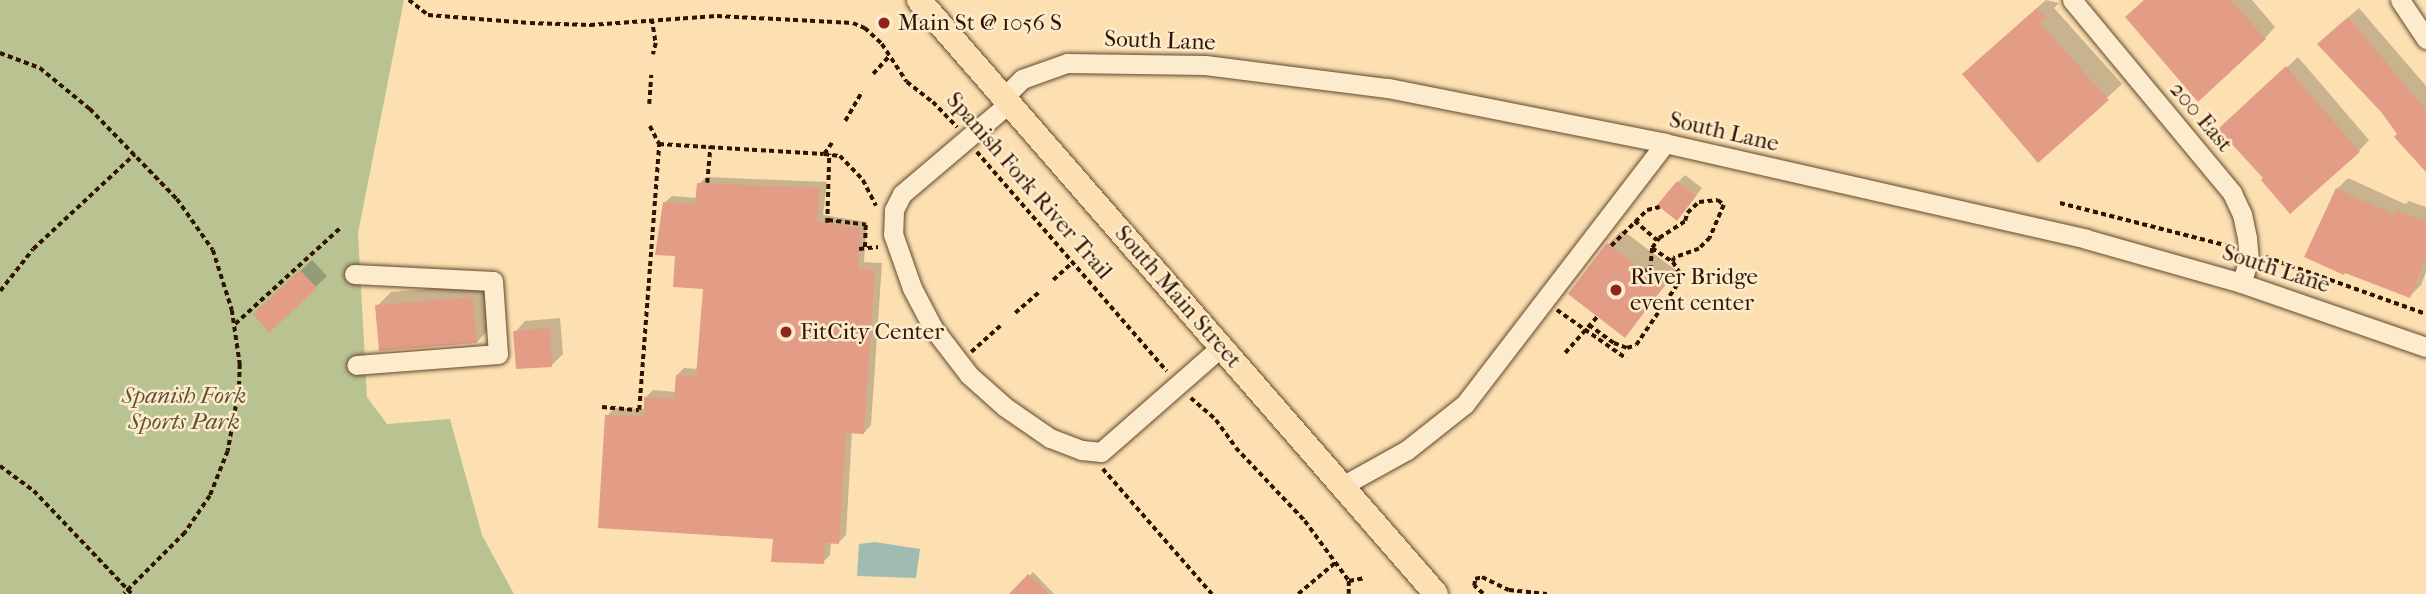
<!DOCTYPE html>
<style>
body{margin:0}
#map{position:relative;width:2426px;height:594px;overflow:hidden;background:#fce0b2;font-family:"IM FELL French Canon",serif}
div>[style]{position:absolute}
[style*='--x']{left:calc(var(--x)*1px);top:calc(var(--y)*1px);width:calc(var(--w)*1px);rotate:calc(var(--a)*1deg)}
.green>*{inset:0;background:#b8c391}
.water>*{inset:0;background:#a0bcb2}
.shadow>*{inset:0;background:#0003}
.building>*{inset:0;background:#e39d87}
.path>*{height:3.5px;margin-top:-1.75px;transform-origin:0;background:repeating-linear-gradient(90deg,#2f1501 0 5px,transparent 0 8.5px)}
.roads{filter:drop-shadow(0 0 2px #62482d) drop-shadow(0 0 2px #62482d)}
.minor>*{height:19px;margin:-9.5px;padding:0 9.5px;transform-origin:9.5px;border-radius:9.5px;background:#fdebcd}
.major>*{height:24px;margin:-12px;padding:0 12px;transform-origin:12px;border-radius:12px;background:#fce0b2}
.dots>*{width:19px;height:19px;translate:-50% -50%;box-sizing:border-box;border:4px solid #fdebcd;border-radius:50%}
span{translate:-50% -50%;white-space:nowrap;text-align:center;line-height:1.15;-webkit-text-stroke:5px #fdebcd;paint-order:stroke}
.poi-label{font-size:23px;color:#2f1501}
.left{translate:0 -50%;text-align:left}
.street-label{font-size:23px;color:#2f1501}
.park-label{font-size:23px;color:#5f5233;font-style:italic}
</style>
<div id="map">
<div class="green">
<i style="clip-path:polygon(0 0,404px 0,358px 233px,367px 397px,387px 424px,450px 419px,482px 535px,514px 594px,0 594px)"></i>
</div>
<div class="water">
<i style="clip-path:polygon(875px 542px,920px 549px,916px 578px,857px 576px,859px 544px)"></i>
</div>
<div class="shadow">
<i style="clip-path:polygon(2046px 0,2059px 3px,2054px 8px,2122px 84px,2039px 160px,1978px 60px)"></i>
<i style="clip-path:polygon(2145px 0,2252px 0,2275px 27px,2265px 38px)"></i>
<i style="clip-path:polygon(2359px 8px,2426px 86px,2426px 171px,2330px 33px)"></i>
<i style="clip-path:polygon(2298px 57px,2369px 140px,2359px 151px,2232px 119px)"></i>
<i style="clip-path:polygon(1685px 175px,1702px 188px,1684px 211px,1678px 182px)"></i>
<i style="clip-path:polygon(706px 177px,827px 182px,823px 215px,867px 222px,864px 262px,882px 263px,871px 425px,864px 433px,852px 431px,846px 535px,839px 542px,831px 541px,830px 555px,823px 562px,775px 537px,607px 416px,614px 408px,646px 409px,645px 398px,653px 390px,676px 392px,677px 375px,684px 368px,699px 369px,705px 287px,677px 255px,664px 203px,672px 196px,698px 198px,699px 184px)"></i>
<i style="clip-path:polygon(2348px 178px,2405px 204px,2409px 201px,2426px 207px,2426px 272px,2421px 285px,2410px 296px,2337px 189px)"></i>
<i style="clip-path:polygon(1622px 230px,1677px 271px,1625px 335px,1608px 244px)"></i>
<i style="clip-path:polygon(312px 260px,327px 276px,270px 330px,266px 304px)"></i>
<i style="clip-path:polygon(487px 284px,491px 327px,477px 342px,377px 306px,391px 292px)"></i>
<i style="clip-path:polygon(560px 318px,563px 354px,552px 365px,515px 332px,525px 321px)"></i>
<i style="clip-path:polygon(1033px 572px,1054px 594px,1016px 594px,1014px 592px)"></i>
</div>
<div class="building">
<i style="clip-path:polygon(2144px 0,2230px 0,2266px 39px,2198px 102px,2125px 17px)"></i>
<i style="clip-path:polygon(2037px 8px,2046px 18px,2040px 23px,2109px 100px,2038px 163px,1962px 74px)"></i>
<i style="clip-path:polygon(2348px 17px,2426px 110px,2426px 172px,2394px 137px,2397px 134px,2382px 113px,2317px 44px)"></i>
<i style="clip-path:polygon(2286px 66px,2360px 152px,2290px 214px,2261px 180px,2263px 178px,2218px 129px)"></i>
<i style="clip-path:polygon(1677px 181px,1696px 196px,1677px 221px,1657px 205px)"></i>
<i style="clip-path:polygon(697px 183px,820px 188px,817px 221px,861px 228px,858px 269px,875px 270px,864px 434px,846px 433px,839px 544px,825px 543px,824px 564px,771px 562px,773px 539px,598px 528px,605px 415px,644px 416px,644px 397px,674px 399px,676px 375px,696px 376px,703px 289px,673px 287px,675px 256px,655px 255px,663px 202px,695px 205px)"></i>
<i style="clip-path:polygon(2336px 188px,2395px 215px,2396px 210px,2426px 222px,2426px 258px,2410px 298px,2345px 273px,2344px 275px,2304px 257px)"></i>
<i style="clip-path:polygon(1607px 243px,1664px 286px,1625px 338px,1568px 294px)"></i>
<i style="clip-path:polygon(300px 270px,317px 288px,269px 333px,253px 314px)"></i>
<i style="clip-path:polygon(473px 297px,477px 343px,379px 351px,375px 305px)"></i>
<i style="clip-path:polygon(550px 328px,552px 367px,516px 369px,513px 331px)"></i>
<i style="clip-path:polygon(1028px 574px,1049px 594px,1009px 594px)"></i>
</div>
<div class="path">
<i style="--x:409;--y:0;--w:24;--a:38"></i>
<i style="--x:428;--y:15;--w:102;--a:4.5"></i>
<i style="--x:530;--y:23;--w:60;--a:1.9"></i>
<i style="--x:590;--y:25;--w:127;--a:-4.1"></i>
<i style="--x:717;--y:16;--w:136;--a:2.9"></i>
<i style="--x:853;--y:23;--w:13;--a:23"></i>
<i style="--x:865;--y:28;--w:23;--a:43"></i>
<i style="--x:882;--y:44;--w:45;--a:56.7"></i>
<i style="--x:907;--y:82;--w:33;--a:38"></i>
<i style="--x:933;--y:102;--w:35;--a:46"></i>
<i style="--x:652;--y:19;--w:24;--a:81"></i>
<i style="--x:656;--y:43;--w:12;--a:104"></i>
<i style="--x:0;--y:53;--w:43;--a:20.6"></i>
<i style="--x:40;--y:68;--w:65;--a:39.4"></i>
<i style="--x:90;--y:109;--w:125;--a:46"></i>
<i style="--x:177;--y:199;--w:62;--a:54.8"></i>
<i style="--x:213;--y:250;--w:63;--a:72.4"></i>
<i style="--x:232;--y:310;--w:55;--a:81.6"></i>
<i style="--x:240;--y:364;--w:26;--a:92"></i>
<i style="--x:239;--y:390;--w:62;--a:100.2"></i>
<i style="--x:228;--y:451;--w:48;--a:111.8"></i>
<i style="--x:210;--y:496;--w:45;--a:124"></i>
<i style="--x:185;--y:533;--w:86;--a:135"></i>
<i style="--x:873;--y:74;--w:25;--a:-48"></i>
<i style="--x:649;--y:104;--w:29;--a:-86"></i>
<i style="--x:845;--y:121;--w:34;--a:-60"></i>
<i style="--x:650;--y:126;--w:20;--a:63"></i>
<i style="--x:659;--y:144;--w:165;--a:3.5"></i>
<i style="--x:824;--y:154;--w:16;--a:-55"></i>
<i style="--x:977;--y:152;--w:290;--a:49.1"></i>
<i style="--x:824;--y:154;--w:16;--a:7"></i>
<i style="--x:840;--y:156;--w:33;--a:46"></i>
<i style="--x:863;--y:180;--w:29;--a:63"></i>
<i style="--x:707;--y:183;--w:37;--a:-85"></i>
<i style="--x:2060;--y:203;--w:174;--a:14.3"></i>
<i style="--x:828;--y:220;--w:38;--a:7"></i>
<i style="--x:866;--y:225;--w:23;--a:92"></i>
<i style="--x:1635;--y:221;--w:29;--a:41"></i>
<i style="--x:827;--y:223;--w:69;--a:-88.3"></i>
<i style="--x:1611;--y:246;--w:51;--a:-45"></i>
<i style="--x:1647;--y:210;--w:13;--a:-13"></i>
<i style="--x:1652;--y:248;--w:25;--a:34"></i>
<i style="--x:859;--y:249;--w:19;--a:-6"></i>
<i style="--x:2266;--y:257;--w:170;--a:19.6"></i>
<i style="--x:1643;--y:271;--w:7;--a:-8"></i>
<i style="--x:1650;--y:270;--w:22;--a:-85"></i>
<i style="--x:1652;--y:248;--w:12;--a:-55"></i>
<i style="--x:1659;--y:238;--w:31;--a:-33"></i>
<i style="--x:1685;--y:221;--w:8;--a:-76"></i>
<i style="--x:1687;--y:213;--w:16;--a:-43"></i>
<i style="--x:1699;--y:202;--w:19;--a:-6"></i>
<i style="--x:1718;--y:200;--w:8;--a:40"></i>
<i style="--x:1724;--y:205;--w:36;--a:113"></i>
<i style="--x:1710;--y:238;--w:16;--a:135"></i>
<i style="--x:1699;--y:249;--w:27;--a:160"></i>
<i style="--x:1674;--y:258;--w:4;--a:104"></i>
<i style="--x:1673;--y:262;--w:15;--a:58"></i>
<i style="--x:1681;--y:275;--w:11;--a:112"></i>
<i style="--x:1053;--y:280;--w:27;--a:-42"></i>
<i style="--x:0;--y:291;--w:53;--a:-51.8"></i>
<i style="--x:33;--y:249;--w:139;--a:-43"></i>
<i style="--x:1557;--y:310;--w:85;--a:35"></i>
<i style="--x:1015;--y:313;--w:32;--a:-41"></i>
<i style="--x:235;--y:324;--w:142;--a:-42.4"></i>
<i style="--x:1589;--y:325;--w:31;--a:36"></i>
<i style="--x:1614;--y:343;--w:14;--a:21"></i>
<i style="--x:1627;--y:348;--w:9;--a:-18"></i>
<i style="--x:1636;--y:345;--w:73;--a:-55.7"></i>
<i style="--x:1677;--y:285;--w:14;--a:-155"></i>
<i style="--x:1664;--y:279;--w:7;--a:153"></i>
<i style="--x:971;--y:352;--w:40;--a:-42"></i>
<i style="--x:1565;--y:353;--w:48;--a:-48.4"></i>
<i style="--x:1191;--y:398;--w:33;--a:41"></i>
<i style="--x:1216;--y:420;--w:34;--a:54"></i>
<i style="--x:1236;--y:448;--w:100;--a:46.6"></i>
<i style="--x:1305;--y:521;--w:74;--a:53.7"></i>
<i style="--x:1349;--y:581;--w:13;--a:90"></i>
<i style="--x:602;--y:407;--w:37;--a:5"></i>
<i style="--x:639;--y:410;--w:267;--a:-85.7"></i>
<i style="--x:0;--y:466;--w:42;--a:36.3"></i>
<i style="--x:34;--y:491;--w:142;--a:46.4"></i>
<i style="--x:1103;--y:469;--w:166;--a:48.9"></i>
<i style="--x:1349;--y:581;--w:16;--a:-11"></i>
<i style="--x:1298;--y:594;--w:50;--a:-40.1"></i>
<i style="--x:1483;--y:594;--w:12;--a:-138"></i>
<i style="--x:1474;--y:586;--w:7;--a:-82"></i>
<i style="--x:1475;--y:579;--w:7;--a:-16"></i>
<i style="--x:1482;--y:577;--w:30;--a:26"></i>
<i style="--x:1509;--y:590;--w:38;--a:6"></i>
</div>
<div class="roads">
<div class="minor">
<i style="--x:2072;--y:0;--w:251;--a:50.3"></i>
<i style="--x:2232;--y:193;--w:23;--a:65"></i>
<i style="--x:2242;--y:214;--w:25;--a:78"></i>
<i style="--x:2247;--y:238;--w:22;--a:85"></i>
<i style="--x:2249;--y:260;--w:24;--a:109"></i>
<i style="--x:2400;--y:0;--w:47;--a:56.3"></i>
<i style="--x:1003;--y:98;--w:27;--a:-45"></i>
<i style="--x:1022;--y:79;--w:48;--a:-19.6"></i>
<i style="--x:1067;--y:63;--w:138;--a:0.8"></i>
<i style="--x:1205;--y:65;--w:184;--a:7.2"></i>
<i style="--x:1388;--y:88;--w:282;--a:11.2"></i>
<i style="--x:1665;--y:143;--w:432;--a:12.8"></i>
<i style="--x:2086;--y:239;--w:161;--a:15.8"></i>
<i style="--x:2241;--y:283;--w:196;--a:19.1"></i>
<i style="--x:1008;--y:104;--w:139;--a:139.7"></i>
<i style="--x:902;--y:194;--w:18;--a:117"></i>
<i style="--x:894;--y:210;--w:24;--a:92"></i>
<i style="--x:893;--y:234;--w:57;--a:70.6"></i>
<i style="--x:912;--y:288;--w:45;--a:62.3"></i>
<i style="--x:933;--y:328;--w:59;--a:52.5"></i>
<i style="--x:969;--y:375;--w:48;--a:41.6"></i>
<i style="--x:1005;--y:407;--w:55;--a:34.6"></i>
<i style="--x:1050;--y:438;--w:34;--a:21"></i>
<i style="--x:1082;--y:450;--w:19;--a:6"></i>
<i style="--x:1101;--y:452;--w:159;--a:-41.2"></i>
<i style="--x:354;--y:274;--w:139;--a:2.9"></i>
<i style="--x:493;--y:281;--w:73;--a:86.1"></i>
<i style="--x:498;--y:354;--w:142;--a:175.6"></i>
<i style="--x:1342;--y:486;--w:74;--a:-29"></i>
<i style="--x:1407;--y:450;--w:74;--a:-38.4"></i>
<i style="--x:1465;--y:404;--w:329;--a:-52.5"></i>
</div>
<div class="major">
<i style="--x:919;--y:0;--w:787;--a:48.96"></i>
</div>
</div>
<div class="dots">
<i style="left:884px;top:23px;background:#8f2418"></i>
<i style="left:1616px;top:290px;background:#8f2418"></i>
<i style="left:786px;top:332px;background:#8f2418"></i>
</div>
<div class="poi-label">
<span class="left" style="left:898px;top:23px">Main St @ 1056 S</span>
<span class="left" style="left:1630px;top:290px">River Bridge<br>event center</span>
<span class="left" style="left:800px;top:332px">FitCity Center</span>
</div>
<div class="street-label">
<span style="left:1160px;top:41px;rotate:2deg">South Lane</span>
<span style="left:2201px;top:117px;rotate:50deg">200 East</span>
<span style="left:1724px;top:132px;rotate:13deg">South Lane</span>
<span style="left:1029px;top:186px;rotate:49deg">Spanish Fork River Trail</span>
<span style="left:2276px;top:269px;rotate:18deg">South Lane</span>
<span style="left:1178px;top:297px;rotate:49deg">South Main Street</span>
</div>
<div class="park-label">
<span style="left:184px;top:409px">Spanish Fork<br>Sports Park</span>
</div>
</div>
